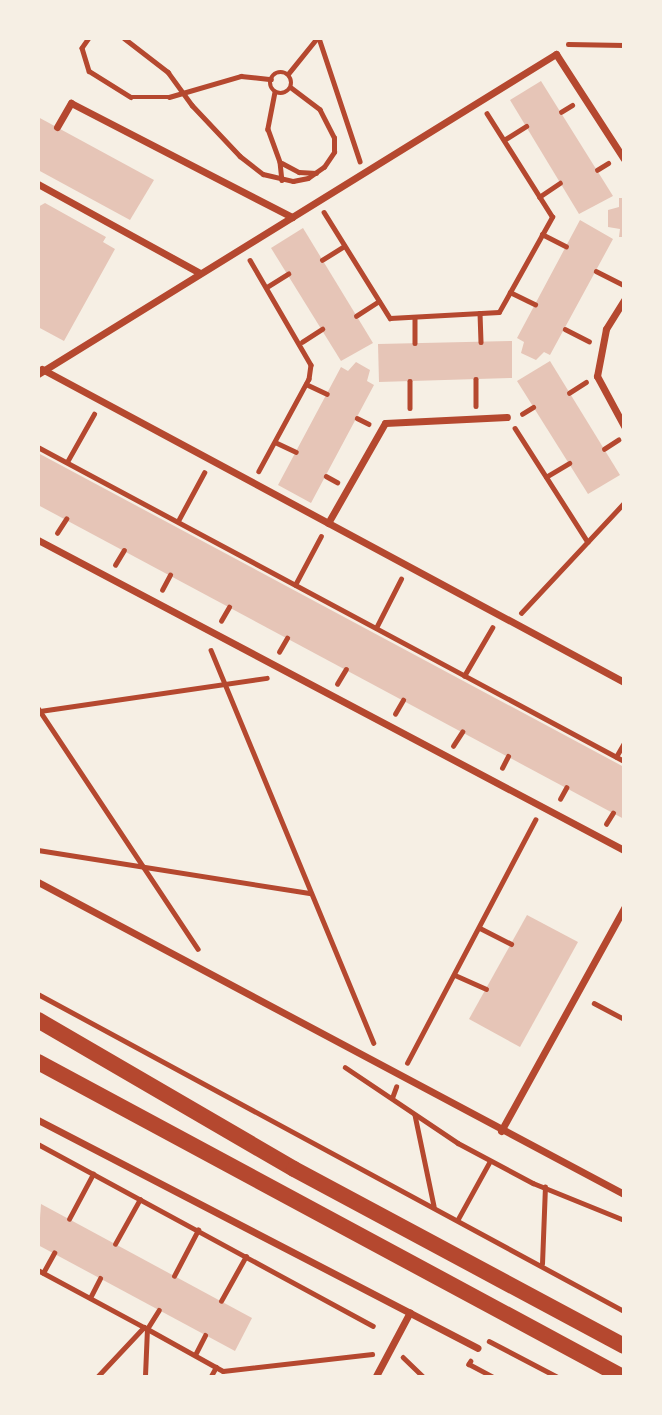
<!DOCTYPE html>
<style>
body{margin:0}
#map{position:relative;width:662px;height:1415px;overflow:hidden;background:#f6efe4;font-family:Inter,sans-serif}
div>[style]{position:absolute}
[style*='--x']{left:calc(var(--x)*1px);top:calc(var(--y)*1px);width:calc(var(--w)*1px);rotate:calc(var(--a)*1deg)}
.building>*{inset:0;background:#e6c5b7}
.path>*{height:4.5px;margin:-2.25px;padding:0 2.25px;transform-origin:2.25px;border-radius:2.25px;background:#b5482f}
.path>.ring{margin:-2.25px;padding:0;box-sizing:content-box;background:none;border:4.5px solid #b5482f;border-radius:50%}
.minor>*{height:7px;margin:-3.5px;padding:0 3.5px;transform-origin:3.5px;border-radius:3.5px;background:#b5482f}
.primary>*{height:16px;margin:-8px;padding:0 8px;transform-origin:8px;border-radius:8px;background:#b5482f}
span{translate:-50% -50%;white-space:nowrap;text-align:center;line-height:1.15;-webkit-text-stroke:7px #f6efe4;paint-order:stroke}
.frame{position:absolute;inset:0;border:40px solid #f6efe4;pointer-events:none}
</style>
<div id="map">
<div class="building">
<i style="clip-path:polygon(541px 81px,613px 196px,579px 214px,510px 100px)"></i>
<i style="clip-path:polygon(38px 117px,154px 180px,130px 220px,38px 170px)"></i>
<i style="clip-path:polygon(619px 198px,624px 198px,624px 237px,619px 237px,620px 229px,608px 227px,608px 210px,619px 207px)"></i>
<i style="clip-path:polygon(45px 203px,106px 237px,103px 242px,115px 249px,64px 341px,38px 327px,38px 207px)"></i>
<i style="clip-path:polygon(580px 220px,613px 239px,550px 355px,544px 352px,536px 360px,521px 353px,524px 342px,517px 338px)"></i>
<i style="clip-path:polygon(303px 228px,373px 343px,341px 361px,271px 248px)"></i>
<i style="clip-path:polygon(512px 341px,512px 378px,379px 382px,378px 344px)"></i>
<i style="clip-path:polygon(550px 361px,620px 475px,588px 494px,517px 381px)"></i>
<i style="clip-path:polygon(356px 362px,370px 370px,367px 381px,374px 385px,311px 503px,278px 485px,341px 367px,348px 371px)"></i>
<i style="clip-path:polygon(38px 453px,624px 767px,624px 819px,38px 505px)"></i>
<i style="clip-path:polygon(527px 915px,578px 942px,520px 1047px,469px 1019px)"></i>
<i style="clip-path:polygon(41px 1204px,252px 1318px,235px 1351px,38px 1245px)"></i>
</div>
<div class="path">
<i style="--x:89;--y:38;--w:12;--a:125"></i>
<i style="--x:82;--y:48;--w:24;--a:73"></i>
<i style="--x:89;--y:71;--w:49;--a:31.8"></i>
<i style="--x:131;--y:97;--w:38;--a:0"></i>
<i style="--x:169;--y:97;--w:75;--a:-16.3"></i>
<i style="--x:241;--y:76;--w:30;--a:6"></i>
<i style="--x:124;--y:38;--w:56;--a:37.7"></i>
<i style="--x:168;--y:72;--w:41;--a:54"></i>
<i style="--x:192;--y:105;--w:70;--a:46.7"></i>
<i style="--x:240;--y:156;--w:29;--a:38"></i>
<i style="--x:263;--y:174;--w:31;--a:13"></i>
<i style="--x:293;--y:181;--w:15;--a:-11"></i>
<i style="--x:308;--y:178;--w:19;--a:-35"></i>
<i style="--x:324;--y:167;--w:18;--a:-56"></i>
<i style="--x:334;--y:152;--w:14;--a:-90"></i>
<i style="--x:334;--y:138;--w:31;--a:-117"></i>
<i style="--x:320;--y:110;--w:36;--a:-143"></i>
<i style="--x:319;--y:38;--w:130;--a:71.6"></i>
<i style="--x:568;--y:44;--w:56;--a:1"></i>
<i class="ring" style="left:270px;top:72px;width:17.5px;height:17.5px"></i>
<i style="--x:288;--y:74;--w:46;--a:-51.1"></i>
<i style="--x:275;--y:92;--w:38;--a:101"></i>
<i style="--x:268;--y:129;--w:35;--a:70"></i>
<i style="--x:280;--y:162;--w:18;--a:84"></i>
<i style="--x:561;--y:112;--w:13;--a:-32"></i>
<i style="--x:504;--y:140;--w:26;--a:-32"></i>
<i style="--x:282;--y:163;--w:19;--a:28"></i>
<i style="--x:299;--y:172;--w:17;--a:3"></i>
<i style="--x:597;--y:170;--w:13;--a:-32"></i>
<i style="--x:539;--y:197;--w:25;--a:-34"></i>
<i style="--x:324;--y:212;--w:125;--a:58.1"></i>
<i style="--x:390;--y:318;--w:109;--a:-3.2"></i>
<i style="--x:499;--y:312;--w:109;--a:-60.8"></i>
<i style="--x:552;--y:217;--w:122;--a:-122.3"></i>
<i style="--x:542;--y:234;--w:27;--a:27"></i>
<i style="--x:250;--y:260;--w:121;--a:59.8"></i>
<i style="--x:311;--y:365;--w:14;--a:98"></i>
<i style="--x:309;--y:379;--w:105;--a:118.5"></i>
<i style="--x:322;--y:260;--w:26;--a:-32"></i>
<i style="--x:596;--y:271;--w:30;--a:27"></i>
<i style="--x:267;--y:287;--w:25;--a:-32"></i>
<i style="--x:510;--y:292;--w:28;--a:26"></i>
<i style="--x:480;--y:313;--w:29;--a:88"></i>
<i style="--x:356;--y:316;--w:27;--a:-33"></i>
<i style="--x:415;--y:317;--w:26;--a:90"></i>
<i style="--x:565;--y:329;--w:27;--a:27"></i>
<i style="--x:302;--y:342;--w:24;--a:-33"></i>
<i style="--x:476;--y:379;--w:27;--a:90"></i>
<i style="--x:410;--y:381;--w:27;--a:90"></i>
<i style="--x:306;--y:384;--w:23;--a:25"></i>
<i style="--x:569;--y:393;--w:20;--a:-33"></i>
<i style="--x:522;--y:414;--w:13;--a:-32"></i>
<i style="--x:357;--y:418;--w:13;--a:27"></i>
<i style="--x:515;--y:428;--w:135;--a:57.4"></i>
<i style="--x:275;--y:442;--w:23;--a:25"></i>
<i style="--x:38;--y:447;--w:665;--a:28.18"></i>
<i style="--x:604;--y:449;--w:17;--a:-33"></i>
<i style="--x:67;--y:462;--w:55;--a:-60.6"></i>
<i style="--x:326;--y:476;--w:13;--a:29"></i>
<i style="--x:546;--y:477;--w:27;--a:-31"></i>
<i style="--x:178;--y:521;--w:55;--a:-61.6"></i>
<i style="--x:57;--y:533;--w:17;--a:-57"></i>
<i style="--x:115;--y:565;--w:17;--a:-59"></i>
<i style="--x:295;--y:585;--w:55;--a:-62"></i>
<i style="--x:162;--y:590;--w:17;--a:-62"></i>
<i style="--x:521;--y:613;--w:151;--a:-46.9"></i>
<i style="--x:221;--y:621;--w:16;--a:-60"></i>
<i style="--x:376;--y:628;--w:55;--a:-63"></i>
<i style="--x:211;--y:650;--w:425;--a:67.5"></i>
<i style="--x:279;--y:652;--w:16;--a:-60"></i>
<i style="--x:464;--y:676;--w:56;--a:-59.7"></i>
<i style="--x:337;--y:684;--w:17;--a:-59"></i>
<i style="--x:38;--y:708;--w:289;--a:56.4"></i>
<i style="--x:40;--y:711;--w:229;--a:-8.3"></i>
<i style="--x:395;--y:714;--w:16;--a:-60"></i>
<i style="--x:453;--y:746;--w:17;--a:-57"></i>
<i style="--x:616;--y:757;--w:16;--a:-60"></i>
<i style="--x:502;--y:768;--w:13;--a:-63"></i>
<i style="--x:560;--y:799;--w:13;--a:-61"></i>
<i style="--x:606;--y:824;--w:13;--a:-58"></i>
<i style="--x:38;--y:850;--w:276;--a:9"></i>
<i style="--x:480;--y:928;--w:35;--a:27"></i>
<i style="--x:455;--y:975;--w:34;--a:24"></i>
<i style="--x:38;--y:994;--w:666;--a:28.41"></i>
<i style="--x:594;--y:1003;--w:34;--a:28"></i>
<i style="--x:407;--y:1063;--w:275;--a:-62.2"></i>
<i style="--x:345;--y:1067;--w:136;--a:33.9"></i>
<i style="--x:458;--y:1143;--w:85;--a:28.1"></i>
<i style="--x:533;--y:1183;--w:98;--a:22.1"></i>
<i style="--x:392;--y:1098;--w:12;--a:-70"></i>
<i style="--x:415;--y:1115;--w:93;--a:78.2"></i>
<i style="--x:38;--y:1144;--w:381;--a:28.5"></i>
<i style="--x:69;--y:1219;--w:51;--a:-61.9"></i>
<i style="--x:458;--y:1219;--w:66;--a:-61.1"></i>
<i style="--x:115;--y:1244;--w:51;--a:-60.9"></i>
<i style="--x:542;--y:1264;--w:77;--a:-87.8"></i>
<i style="--x:38;--y:1270;--w:120;--a:28.3"></i>
<i style="--x:43;--y:1273;--w:23;--a:-61"></i>
<i style="--x:174;--y:1276;--w:52;--a:-62.4"></i>
<i style="--x:90;--y:1298;--w:22;--a:-63"></i>
<i style="--x:221;--y:1301;--w:51;--a:-60.9"></i>
<i style="--x:489;--y:1341;--w:76;--a:27.6"></i>
<i style="--x:195;--y:1355;--w:22;--a:-63"></i>
<i style="--x:403;--y:1357;--w:28;--a:44"></i>
<i style="--x:471;--y:1361;--w:4;--a:124"></i>
<i style="--x:469;--y:1364;--w:26;--a:28"></i>
<i style="--x:98;--y:1376;--w:67;--a:-46.8"></i>
<i style="--x:144;--y:1327;--w:90;--a:29.1"></i>
<i style="--x:223;--y:1371;--w:150;--a:-6.5"></i>
<i style="--x:145;--y:1376;--w:47;--a:-87.6"></i>
<i style="--x:147;--y:1329;--w:22;--a:-58"></i>
<i style="--x:211;--y:1376;--w:10;--a:-61"></i>
</div>
<div class="minor">
<i style="--x:57;--y:127;--w:28;--a:-60"></i>
<i style="--x:71;--y:103;--w:249;--a:27.3"></i>
<i style="--x:38;--y:184;--w:185;--a:28.8"></i>
<i style="--x:624;--y:300;--w:34;--a:122"></i>
<i style="--x:606;--y:329;--w:48;--a:100.8"></i>
<i style="--x:597;--y:376;--w:57;--a:61.6"></i>
<i style="--x:42;--y:369;--w:661;--a:28.27"></i>
<i style="--x:38;--y:374;--w:609;--a:-31.71"></i>
<i style="--x:556;--y:54;--w:125;--a:57.1"></i>
<i style="--x:328;--y:523;--w:115;--a:-60.3"></i>
<i style="--x:385;--y:423;--w:122;--a:-2.8"></i>
<i style="--x:38;--y:540;--w:663;--a:27.88"></i>
<i style="--x:38;--y:882;--w:664;--a:28.03"></i>
<i style="--x:38;--y:1120;--w:495;--a:27.4"></i>
<i style="--x:501;--y:1131;--w:255;--a:-61.1"></i>
<i style="--x:376;--y:1376;--w:72;--a:-62"></i>
</div>
<div class="primary">
<i style="--x:38;--y:1020;--w:296;--a:30.2"></i>
<i style="--x:294;--y:1169;--w:374;--a:28.2"></i>
<i style="--x:38;--y:1062;--w:662;--a:28.31"></i>
</div>
<div class="frame"></div>
</div>
